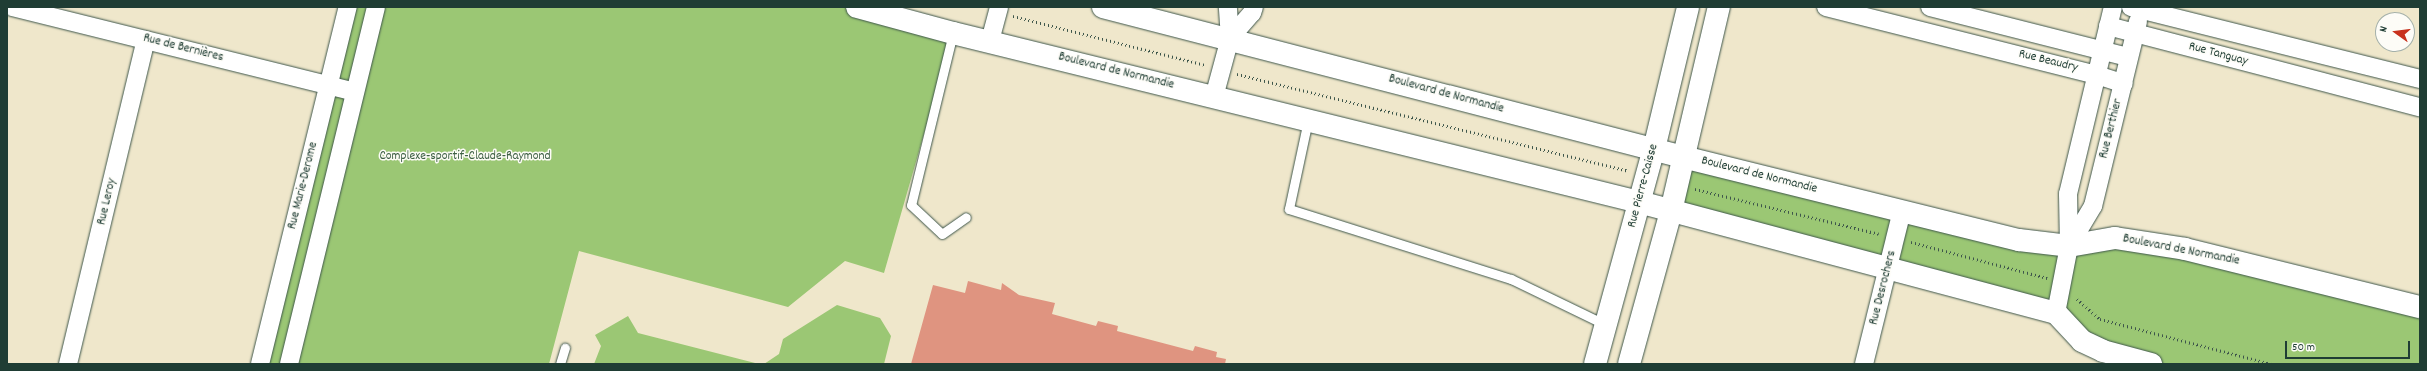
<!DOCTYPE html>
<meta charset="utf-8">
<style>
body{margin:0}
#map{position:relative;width:2427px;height:371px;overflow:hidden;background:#efe7cb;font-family:Dekko,sans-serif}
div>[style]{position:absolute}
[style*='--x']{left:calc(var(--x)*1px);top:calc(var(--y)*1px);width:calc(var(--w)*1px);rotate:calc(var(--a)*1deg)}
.green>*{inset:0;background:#9bc774}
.building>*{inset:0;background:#df9480}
.path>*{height:2.5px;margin-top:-1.25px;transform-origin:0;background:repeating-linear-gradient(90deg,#3e564b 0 1px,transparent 0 4px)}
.roads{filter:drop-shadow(0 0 1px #3e564b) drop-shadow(0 0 1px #3e564b)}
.lane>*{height:9px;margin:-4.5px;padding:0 4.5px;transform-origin:4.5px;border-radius:4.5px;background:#fff}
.street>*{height:18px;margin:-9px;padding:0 9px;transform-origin:9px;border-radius:9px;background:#fff}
.secondary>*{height:22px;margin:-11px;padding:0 11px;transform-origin:11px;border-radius:11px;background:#fff}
span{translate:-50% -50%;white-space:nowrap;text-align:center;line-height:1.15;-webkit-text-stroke:3px #fdfcf7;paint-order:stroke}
.street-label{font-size:13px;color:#1f3d34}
.park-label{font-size:13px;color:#3e6044}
.frame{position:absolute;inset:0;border:8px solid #1f3d34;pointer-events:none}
.north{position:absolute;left:2375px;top:12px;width:40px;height:40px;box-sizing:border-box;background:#fdfcf7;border:1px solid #a4b0a9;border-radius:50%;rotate:284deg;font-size:11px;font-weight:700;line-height:16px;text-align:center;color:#1f3d34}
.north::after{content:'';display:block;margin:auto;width:14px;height:18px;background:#c8321e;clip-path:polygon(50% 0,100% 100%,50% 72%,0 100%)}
.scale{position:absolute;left:2285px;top:341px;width:125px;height:18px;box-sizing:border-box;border:2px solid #1f3d34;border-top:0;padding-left:5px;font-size:12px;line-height:14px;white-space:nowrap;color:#1f3d34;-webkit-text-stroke:3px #fdfcf7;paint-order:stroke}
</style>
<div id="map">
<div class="green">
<i style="clip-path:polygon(350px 7px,883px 7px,953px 33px,884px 273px,845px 261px,788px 307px,579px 251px,549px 364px,268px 364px)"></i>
<i style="clip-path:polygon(1683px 157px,2019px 240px,2115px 238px,2420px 307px,2420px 364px,2151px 364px,2103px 351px,2056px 313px,1671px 211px)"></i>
<i style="clip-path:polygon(837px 305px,880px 318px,891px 336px,884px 364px,764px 364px,779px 354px,783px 339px)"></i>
<i style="clip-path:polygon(628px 316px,638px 333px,759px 364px,594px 364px,601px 346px,595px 335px)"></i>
</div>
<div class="building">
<i style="clip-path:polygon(968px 281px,1001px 290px,1002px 283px,1019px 295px,1055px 303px,1052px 314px,1096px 326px,1098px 321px,1118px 326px,1117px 331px,1193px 351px,1195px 346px,1217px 352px,1216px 357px,1226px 359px,1225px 364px,911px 364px,933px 285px,965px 293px)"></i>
</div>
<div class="path">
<i style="--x:1013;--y:16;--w:198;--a:14.3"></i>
<i style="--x:1237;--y:74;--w:403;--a:13.9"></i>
<i style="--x:1695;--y:189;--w:189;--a:13.7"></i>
<i style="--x:1911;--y:242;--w:141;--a:14.8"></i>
<i style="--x:2077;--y:299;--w:30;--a:41"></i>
<i style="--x:2100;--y:319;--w:178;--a:14.7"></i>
</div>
<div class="roads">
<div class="lane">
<i style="--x:953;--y:33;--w:177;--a:103.7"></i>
<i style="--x:911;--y:205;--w:42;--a:43.1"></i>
<i style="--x:942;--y:234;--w:29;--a:-35"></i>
<i style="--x:1308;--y:120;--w:91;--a:102.1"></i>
<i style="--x:1289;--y:209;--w:233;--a:17.5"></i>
<i style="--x:1511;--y:279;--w:106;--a:25.8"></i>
<i style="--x:560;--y:364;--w:17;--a:-73"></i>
</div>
<div class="street">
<i style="--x:12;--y:7;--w:353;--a:13.9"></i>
<i style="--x:1826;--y:7;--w:279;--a:14.1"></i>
<i style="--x:2097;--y:75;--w:28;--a:18"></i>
<i style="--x:1930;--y:7;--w:204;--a:14.2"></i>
<i style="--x:2131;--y:7;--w:298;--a:14"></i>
<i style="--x:2108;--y:26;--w:322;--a:14.6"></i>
<i style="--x:1230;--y:38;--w:33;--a:-49"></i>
<i style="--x:1252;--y:13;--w:6;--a:-72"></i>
<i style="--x:990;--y:41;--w:35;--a:-75"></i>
<i style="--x:1214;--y:97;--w:61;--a:-74.8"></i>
<i style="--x:1230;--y:38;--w:31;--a:-94"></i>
<i style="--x:2069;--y:246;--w:47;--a:-59"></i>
<i style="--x:2093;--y:206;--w:190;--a:-76.3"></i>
<i style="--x:2056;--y:313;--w:68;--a:-79"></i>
<i style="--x:2069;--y:246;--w:52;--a:-91.1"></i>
<i style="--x:2068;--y:194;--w:192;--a:-76.5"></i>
<i style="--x:68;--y:364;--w:333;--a:-76.5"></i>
<i style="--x:260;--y:364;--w:368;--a:-76.2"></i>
<i style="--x:289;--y:364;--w:367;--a:-76.3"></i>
<i style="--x:1864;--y:364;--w:158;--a:-76.1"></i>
</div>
<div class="secondary">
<i style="--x:857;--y:7;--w:99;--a:15.2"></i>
<i style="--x:953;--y:33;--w:707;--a:13.84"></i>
<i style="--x:1639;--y:202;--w:432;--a:14.9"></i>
<i style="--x:2056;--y:313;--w:38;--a:47"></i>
<i style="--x:2082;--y:341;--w:23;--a:25"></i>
<i style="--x:2103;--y:351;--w:50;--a:15.2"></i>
<i style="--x:1103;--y:7;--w:599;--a:14.5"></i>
<i style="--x:1683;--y:157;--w:346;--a:13.9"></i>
<i style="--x:2019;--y:240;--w:50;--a:6.8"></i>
<i style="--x:2069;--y:246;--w:47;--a:-9.9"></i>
<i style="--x:2115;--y:238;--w:71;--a:8.9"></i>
<i style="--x:2185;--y:249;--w:242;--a:13.9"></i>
<i style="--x:1595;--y:364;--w:223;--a:-74.7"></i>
<i style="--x:1654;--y:149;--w:146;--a:-76.5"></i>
<i style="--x:1629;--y:364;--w:159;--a:-74.6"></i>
<i style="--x:1671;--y:211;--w:210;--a:-76.8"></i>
</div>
</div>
<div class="street-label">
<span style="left:183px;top:49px;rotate:14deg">Rue de Bernières</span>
<span style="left:2218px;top:55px;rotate:15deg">Rue Tanguay</span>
<span style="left:2048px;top:62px;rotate:14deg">Rue Beaudry</span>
<span style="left:1116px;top:72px;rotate:14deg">Boulevard de Normandie</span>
<span style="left:1446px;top:95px;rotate:15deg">Boulevard de Normandie</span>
<span style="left:2112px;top:129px;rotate:-76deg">Rue Berthier</span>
<span style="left:1759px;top:176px;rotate:14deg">Boulevard de Normandie</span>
<span style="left:304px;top:186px;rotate:-76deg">Rue Marie-Derome</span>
<span style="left:1644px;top:186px;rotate:-75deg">Rue Pierre-Caisse</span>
<span style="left:108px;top:202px;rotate:-77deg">Rue Leroy</span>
<span style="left:2181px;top:251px;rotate:11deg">Boulevard de Normandie</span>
<span style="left:1884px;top:288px;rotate:-76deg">Rue Desrochers</span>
</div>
<div class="park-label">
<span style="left:465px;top:157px">Complexe-sportif-Claude-Raymond</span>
</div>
<div class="frame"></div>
<div class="north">N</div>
<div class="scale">50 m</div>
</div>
